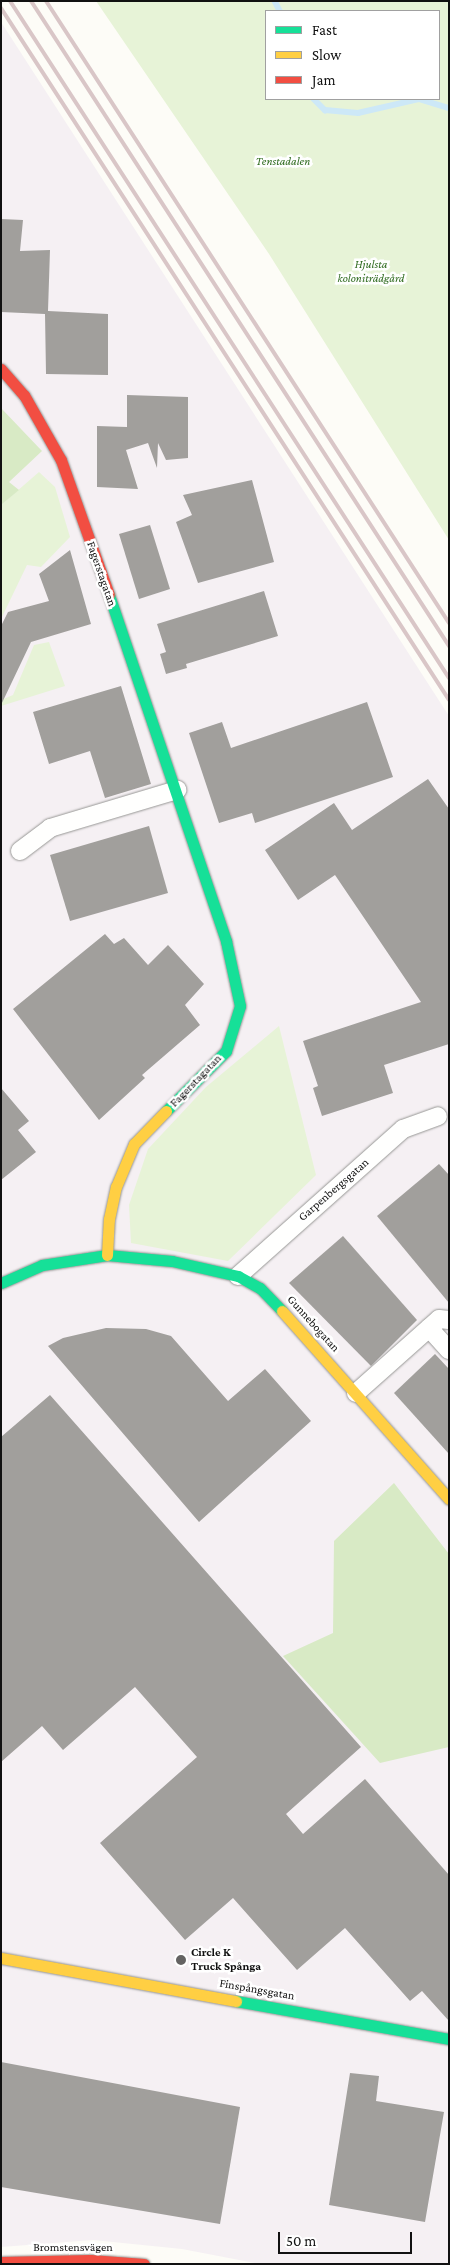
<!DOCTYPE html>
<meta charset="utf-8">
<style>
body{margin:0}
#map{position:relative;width:450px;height:2265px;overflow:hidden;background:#fdfcf7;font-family:"Crimson Pro",serif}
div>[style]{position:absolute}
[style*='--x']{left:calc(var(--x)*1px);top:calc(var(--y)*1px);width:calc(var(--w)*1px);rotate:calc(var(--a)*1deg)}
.industrial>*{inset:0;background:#f5f0f3}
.green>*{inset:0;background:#e7f3d7}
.forest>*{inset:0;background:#d8eac5}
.stream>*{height:5.5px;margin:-2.75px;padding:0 2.75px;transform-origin:2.75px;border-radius:2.75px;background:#cde8f7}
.building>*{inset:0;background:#a19f9c}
.roads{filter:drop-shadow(0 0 1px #979795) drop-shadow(0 0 1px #979795)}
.street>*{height:18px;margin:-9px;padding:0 9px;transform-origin:9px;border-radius:9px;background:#fffffe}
.fast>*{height:11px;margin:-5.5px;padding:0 5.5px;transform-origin:5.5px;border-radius:5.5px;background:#16e098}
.slow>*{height:11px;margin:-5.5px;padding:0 5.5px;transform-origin:5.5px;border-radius:5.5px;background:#ffcf43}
.jam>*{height:11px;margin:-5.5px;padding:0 5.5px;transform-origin:5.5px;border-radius:5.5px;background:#f24e42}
.rail>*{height:4px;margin:-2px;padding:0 2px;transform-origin:2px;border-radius:2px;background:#d9c6c7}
.dots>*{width:14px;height:14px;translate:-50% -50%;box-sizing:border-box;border:2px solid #fff;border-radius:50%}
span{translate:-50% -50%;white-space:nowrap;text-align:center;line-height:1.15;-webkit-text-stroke:5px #fff;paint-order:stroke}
.park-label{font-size:12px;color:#2f6b1f;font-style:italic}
.street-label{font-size:12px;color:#111}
.poi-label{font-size:12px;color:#111;font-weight:700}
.left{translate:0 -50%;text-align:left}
.frame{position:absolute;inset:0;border:2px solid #111;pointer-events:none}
.legend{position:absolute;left:265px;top:10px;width:175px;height:90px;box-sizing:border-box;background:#fff;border:1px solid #a0a0a0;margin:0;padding:6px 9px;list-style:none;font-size:15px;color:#111}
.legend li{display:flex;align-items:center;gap:10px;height:25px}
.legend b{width:25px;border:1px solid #a0a0a0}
.scale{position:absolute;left:278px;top:2232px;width:134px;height:22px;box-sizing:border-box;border:2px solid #111;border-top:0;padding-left:6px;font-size:15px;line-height:18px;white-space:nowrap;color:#111;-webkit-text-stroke:4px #fff;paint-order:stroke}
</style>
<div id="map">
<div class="industrial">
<i style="clip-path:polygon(1px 22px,449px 716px,449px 2264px,260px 2264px,182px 2249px,93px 2240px,1px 2247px)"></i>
</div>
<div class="green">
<i style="clip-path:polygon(evenodd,96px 1px,449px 1px,449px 540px,269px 254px,96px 1px,266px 11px,439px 11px,439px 99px,266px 99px,266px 11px)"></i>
<i style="clip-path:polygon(39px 472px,55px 487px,70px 537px,41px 567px,27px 565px,1px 619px,1px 505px)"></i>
<i style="clip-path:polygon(49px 642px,65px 686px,1px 706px,1px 700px,13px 695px,34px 645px)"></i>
<i style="clip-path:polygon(279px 1026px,316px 1175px,228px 1261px,131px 1243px,129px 1205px,148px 1149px,206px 1087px)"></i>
</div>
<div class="forest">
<i style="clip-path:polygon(1px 408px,42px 451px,9px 482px,19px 490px,1px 505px)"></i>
<i style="clip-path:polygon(394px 1483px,449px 1554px,449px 1747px,380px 1763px,283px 1656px,333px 1633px,334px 1541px)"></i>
</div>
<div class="stream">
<i style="--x:275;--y:1;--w:11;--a:63"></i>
<i style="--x:314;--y:99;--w:16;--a:45"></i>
<i style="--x:325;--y:110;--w:33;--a:5"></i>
<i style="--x:358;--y:113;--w:63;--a:-12.9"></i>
<i style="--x:419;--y:99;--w:31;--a:17"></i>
</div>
<div class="building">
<i style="clip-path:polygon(1px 219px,23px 220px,20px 251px,50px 250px,48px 311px,108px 314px,108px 375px,46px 374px,45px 314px,1px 312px)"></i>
<i style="clip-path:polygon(127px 395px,188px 397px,188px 458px,166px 460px,158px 443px,157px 468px,148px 443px,126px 450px,138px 489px,97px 487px,97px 426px,127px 427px)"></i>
<i style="clip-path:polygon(252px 480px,274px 562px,198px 583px,176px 522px,192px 515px,183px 495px)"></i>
<i style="clip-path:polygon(150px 525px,170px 589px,139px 599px,119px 534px)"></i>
<i style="clip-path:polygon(70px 550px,91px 624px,31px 642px,1px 705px,1px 626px,8px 612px,49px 601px,39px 574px)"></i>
<i style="clip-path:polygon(264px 591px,278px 636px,186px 664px,187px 668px,166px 674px,160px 654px,166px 652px,157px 624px)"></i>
<i style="clip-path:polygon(121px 686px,151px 784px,105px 798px,90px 751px,49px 764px,33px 712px)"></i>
<i style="clip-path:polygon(367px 702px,393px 777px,255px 823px,252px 813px,219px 823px,189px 733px,222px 722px,231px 748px)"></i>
<i style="clip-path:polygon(428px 779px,449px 809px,449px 1044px,384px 1065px,393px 1093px,322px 1116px,313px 1088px,318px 1086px,303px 1041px,421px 1002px,335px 875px,298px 900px,265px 850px,334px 803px,352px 830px)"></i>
<i style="clip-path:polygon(149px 826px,168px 893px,70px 921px,50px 855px)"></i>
<i style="clip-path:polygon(105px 934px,114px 944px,124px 938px,148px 965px,168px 945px,204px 984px,185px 1005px,200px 1025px,142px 1075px,145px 1078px,99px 1120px,13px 1009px)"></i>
<i style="clip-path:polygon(1px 1088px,29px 1121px,18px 1130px,36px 1152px,1px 1180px)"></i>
<i style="clip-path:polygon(439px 1164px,449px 1175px,449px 1303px,377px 1216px)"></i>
<i style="clip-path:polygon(343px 1236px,417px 1320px,371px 1366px,289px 1283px)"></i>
<i style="clip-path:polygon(106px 1328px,146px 1329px,171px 1336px,228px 1401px,265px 1369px,311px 1421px,199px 1522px,48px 1346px,63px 1338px)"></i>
<i style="clip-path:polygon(435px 1354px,449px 1369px,449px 1454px,394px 1393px)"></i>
<i style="clip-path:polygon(50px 1395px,361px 1747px,286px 1814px,303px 1834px,365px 1779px,449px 1875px,449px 2021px,422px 1991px,410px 2001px,345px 1928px,297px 1970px,233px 1898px,185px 1940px,100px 1843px,197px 1757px,135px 1687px,63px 1750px,42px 1726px,1px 1762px,1px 1437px)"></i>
<i style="clip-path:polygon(1px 2062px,240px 2107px,220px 2224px,1px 2187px)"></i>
<i style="clip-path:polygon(350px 2073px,379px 2076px,376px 2101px,444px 2112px,425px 2222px,329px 2205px)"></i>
</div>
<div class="roads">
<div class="street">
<i style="--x:20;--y:851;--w:38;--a:-37"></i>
<i style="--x:50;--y:828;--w:133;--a:-16.7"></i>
<i style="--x:238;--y:1276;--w:221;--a:-41.7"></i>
<i style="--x:403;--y:1129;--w:37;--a:-20"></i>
<i style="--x:429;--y:1328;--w:30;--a:48"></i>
<i style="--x:356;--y:1393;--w:111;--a:-41.7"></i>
<i style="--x:439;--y:1319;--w:10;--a:6"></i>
</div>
<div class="fast">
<i style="--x:109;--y:595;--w:365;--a:71.3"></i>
<i style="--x:226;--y:941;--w:66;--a:77.8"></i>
<i style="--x:240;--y:1006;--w:47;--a:107.3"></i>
<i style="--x:226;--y:1051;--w:85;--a:135"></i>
<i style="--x:1;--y:1283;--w:45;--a:-23.7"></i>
<i style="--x:42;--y:1265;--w:66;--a:-8.7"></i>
<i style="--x:107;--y:1255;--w:65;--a:5.3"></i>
<i style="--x:172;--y:1261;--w:68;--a:12.8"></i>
<i style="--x:238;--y:1276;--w:25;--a:29"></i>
<i style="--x:260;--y:1288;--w:32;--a:46"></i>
<i style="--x:236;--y:2001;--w:216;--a:10.1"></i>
</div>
<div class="slow">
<i style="--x:107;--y:1255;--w:36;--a:-87"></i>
<i style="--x:109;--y:1219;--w:33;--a:-78"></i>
<i style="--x:116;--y:1187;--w:47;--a:-67.3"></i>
<i style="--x:134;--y:1144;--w:46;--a:-45.9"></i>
<i style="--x:282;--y:1311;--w:251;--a:48.4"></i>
<i style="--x:1;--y:1958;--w:239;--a:10.4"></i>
</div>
<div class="jam">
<i style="--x:1;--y:369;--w:35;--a:49"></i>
<i style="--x:24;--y:395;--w:75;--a:60.4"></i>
<i style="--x:61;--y:460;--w:143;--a:70.4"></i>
<i style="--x:1;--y:2262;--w:89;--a:-1.3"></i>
<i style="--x:90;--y:2260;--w:54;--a:4.2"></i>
</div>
</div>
<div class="rail">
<i style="--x:10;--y:1;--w:807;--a:57.04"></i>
<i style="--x:31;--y:1;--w:769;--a:57.05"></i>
<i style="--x:46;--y:1;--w:741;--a:57.06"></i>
<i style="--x:1;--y:8;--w:824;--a:57.08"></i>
</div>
<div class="dots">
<i style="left:181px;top:1960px;background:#646362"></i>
</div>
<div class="park-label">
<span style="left:283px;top:162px">Tenstadalen</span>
<span style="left:371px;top:272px">Hjulsta<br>koloniträdgård</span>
</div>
<div class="street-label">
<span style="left:101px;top:574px;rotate:71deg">Fagerstagatan</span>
<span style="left:196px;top:1081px;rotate:-46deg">Fagerstagatan</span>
<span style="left:334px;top:1190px;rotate:-41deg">Garpenbergsgatan</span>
<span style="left:313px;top:1324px;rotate:48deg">Gunnebogatan</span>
<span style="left:257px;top:1990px;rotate:10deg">Finspångsgatan</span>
<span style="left:73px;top:2248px">Bromstensvägen</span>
</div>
<div class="poi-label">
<span class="left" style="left:191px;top:1960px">Circle K<br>Truck Spånga</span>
</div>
<div class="frame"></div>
<ul class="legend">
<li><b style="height:6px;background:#16e098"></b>Fast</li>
<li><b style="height:6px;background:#ffcf43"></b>Slow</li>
<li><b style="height:6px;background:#f24e42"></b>Jam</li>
</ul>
<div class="scale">50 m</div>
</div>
